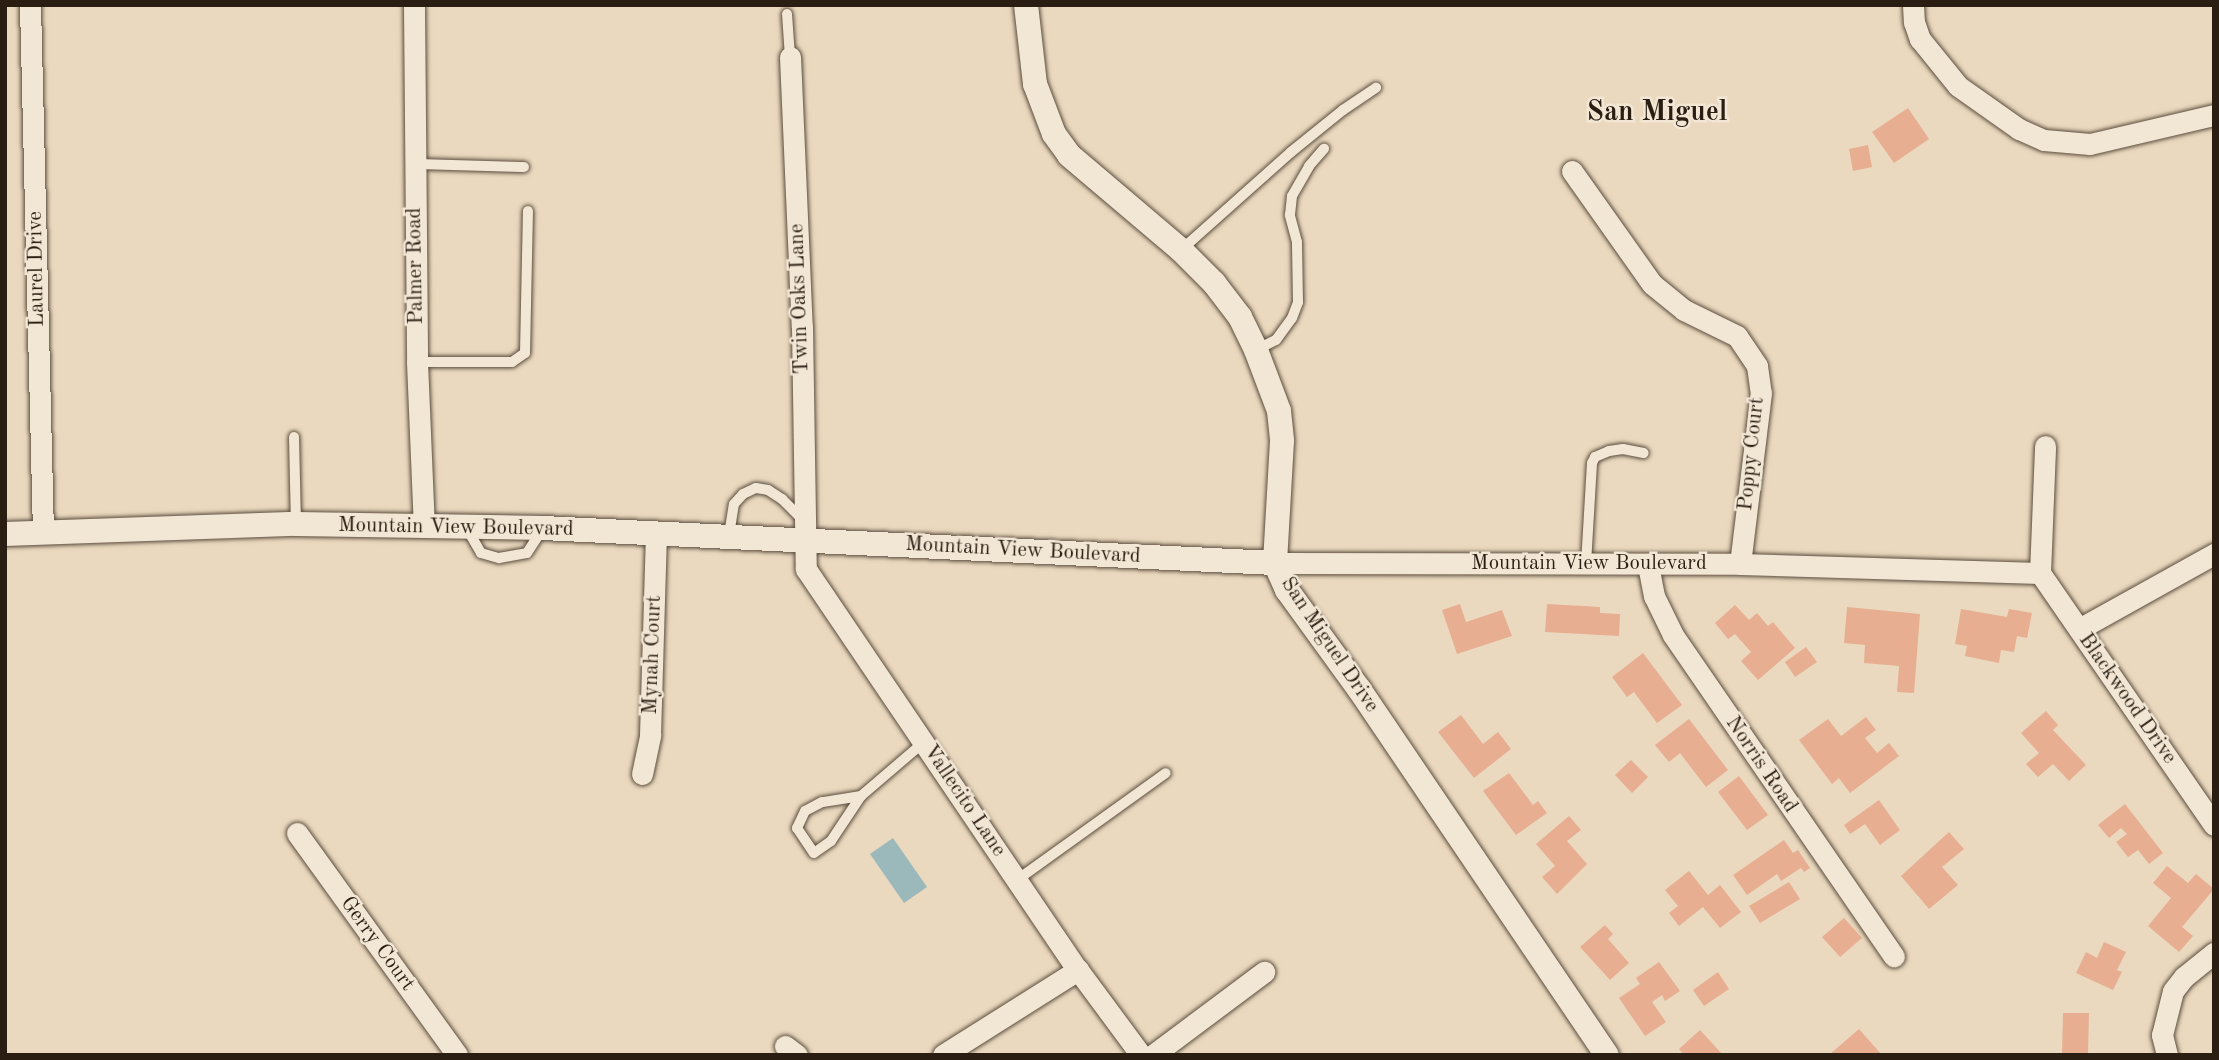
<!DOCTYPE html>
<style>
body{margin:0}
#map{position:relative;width:2219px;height:1060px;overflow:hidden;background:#ebd9bf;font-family:"Old Standard TT",serif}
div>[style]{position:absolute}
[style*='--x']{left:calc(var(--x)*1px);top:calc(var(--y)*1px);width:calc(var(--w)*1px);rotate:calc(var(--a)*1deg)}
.water>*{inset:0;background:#9bb8bb}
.building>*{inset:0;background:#e7ae91}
.roads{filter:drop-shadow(0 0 2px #5a4d3d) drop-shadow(0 0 2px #5a4d3d)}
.service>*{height:10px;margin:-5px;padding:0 5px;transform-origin:5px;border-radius:5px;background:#f2e6d5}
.minor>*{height:21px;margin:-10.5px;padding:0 10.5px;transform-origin:10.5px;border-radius:10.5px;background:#f2e6d5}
.tertiary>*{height:24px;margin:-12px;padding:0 12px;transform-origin:12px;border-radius:12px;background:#f2e6d5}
span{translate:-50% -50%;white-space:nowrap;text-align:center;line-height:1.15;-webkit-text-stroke:5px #f2e6d5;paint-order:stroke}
.street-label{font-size:21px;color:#2a1e12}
.district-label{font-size:28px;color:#2a1e12;font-weight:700}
.frame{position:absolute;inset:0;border:7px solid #2a1e12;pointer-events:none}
</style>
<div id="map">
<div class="water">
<i style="clip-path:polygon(893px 838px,927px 887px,904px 903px,870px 854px)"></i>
</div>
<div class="building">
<i style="clip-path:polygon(1908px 108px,1929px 139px,1894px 163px,1872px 132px)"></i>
<i style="clip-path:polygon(1868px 145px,1872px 167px,1853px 171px,1849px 149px)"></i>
<i style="clip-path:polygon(1460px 604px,1466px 622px,1502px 610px,1512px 636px,1457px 654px,1442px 610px)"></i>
<i style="clip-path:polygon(1547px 604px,1600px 607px,1600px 613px,1620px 614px,1619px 636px,1545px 632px)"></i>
<i style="clip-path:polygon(1735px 605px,1749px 620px,1757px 613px,1768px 626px,1773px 622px,1795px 648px,1758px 680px,1741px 661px,1751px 652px,1735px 634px,1728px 639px,1715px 623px)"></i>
<i style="clip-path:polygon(1847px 607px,1920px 614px,1914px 693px,1897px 692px,1899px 666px,1864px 663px,1865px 645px,1844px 643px)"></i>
<i style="clip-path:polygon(1961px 609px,2007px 617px,2009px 609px,2032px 613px,2027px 638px,2017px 636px,2014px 652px,2001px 650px,1999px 663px,1965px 656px,1967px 646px,1955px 644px)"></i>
<i style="clip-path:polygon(1806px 647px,1817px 662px,1795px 677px,1785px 662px)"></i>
<i style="clip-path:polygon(1643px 653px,1682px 705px,1657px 723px,1634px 692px,1627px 697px,1612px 677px)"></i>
<i style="clip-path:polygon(2046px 711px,2058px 725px,2053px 730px,2086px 765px,2069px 781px,2053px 764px,2038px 777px,2026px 764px,2039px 753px,2021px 733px)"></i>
<i style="clip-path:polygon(1461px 715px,1483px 744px,1498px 732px,1511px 749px,1474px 778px,1438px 732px)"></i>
<i style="clip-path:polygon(1866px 717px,1876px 730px,1865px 738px,1877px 753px,1889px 743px,1899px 756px,1850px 793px,1839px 778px,1832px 784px,1799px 740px,1828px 719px,1841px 736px)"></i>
<i style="clip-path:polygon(1689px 719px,1728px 770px,1706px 787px,1680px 753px,1669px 762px,1655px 745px)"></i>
<i style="clip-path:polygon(1631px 760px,1648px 777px,1632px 793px,1615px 775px)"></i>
<i style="clip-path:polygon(1509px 773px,1533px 805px,1538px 801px,1547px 813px,1516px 835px,1483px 791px)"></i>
<i style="clip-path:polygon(1739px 776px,1768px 815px,1747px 830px,1718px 792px)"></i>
<i style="clip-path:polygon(1879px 800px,1900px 830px,1880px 845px,1865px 824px,1850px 834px,1844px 825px)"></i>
<i style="clip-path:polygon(2125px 804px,2163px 853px,2149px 864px,2138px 850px,2128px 857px,2116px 842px,2127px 834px,2121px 828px,2109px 838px,2098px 825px)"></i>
<i style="clip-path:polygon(1569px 816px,1581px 830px,1567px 841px,1587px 864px,1557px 894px,1542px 877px,1555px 866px,1536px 844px)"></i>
<i style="clip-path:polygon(1949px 832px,1964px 849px,1942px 867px,1958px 885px,1929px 909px,1901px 876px)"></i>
<i style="clip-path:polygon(1784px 840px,1793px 853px,1798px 850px,1810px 868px,1804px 872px,1801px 868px,1781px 881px,1777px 874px,1747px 895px,1733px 875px)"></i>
<i style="clip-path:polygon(2167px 866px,2188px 883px,2196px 874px,2214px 889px,2182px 927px,2193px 936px,2179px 952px,2148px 926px,2171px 898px,2153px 883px)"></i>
<i style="clip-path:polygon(1689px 871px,1708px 895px,1720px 885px,1741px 912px,1720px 928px,1703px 907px,1679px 926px,1669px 913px,1678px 906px,1665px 890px)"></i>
<i style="clip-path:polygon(1789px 882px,1800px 899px,1760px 923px,1749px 906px)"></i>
<i style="clip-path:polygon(1844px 918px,1862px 938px,1840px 957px,1822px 937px)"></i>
<i style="clip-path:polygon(1605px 925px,1613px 934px,1608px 939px,1629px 963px,1610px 980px,1580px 947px)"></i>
<i style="clip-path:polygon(2104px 942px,2126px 952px,2117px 970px,2122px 972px,2113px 990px,2076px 973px,2086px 952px,2097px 958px)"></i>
<i style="clip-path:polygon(1659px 962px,1680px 991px,1665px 1001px,1662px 995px,1652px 1002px,1666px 1022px,1645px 1036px,1619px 998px,1640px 984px,1636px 978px)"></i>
<i style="clip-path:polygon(1718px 972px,1729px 989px,1704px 1006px,1693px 990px)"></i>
<i style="clip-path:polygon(2063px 1013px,2089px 1013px,2088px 1055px,2062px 1055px)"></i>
<i style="clip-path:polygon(1859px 1029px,1882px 1055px,1829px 1055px)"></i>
<i style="clip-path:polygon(1700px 1030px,1723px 1055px,1684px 1055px,1679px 1049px)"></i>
</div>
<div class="roads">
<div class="service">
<i style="--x:787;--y:14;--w:43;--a:86"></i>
<i style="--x:415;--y:164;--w:109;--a:1.6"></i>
<i style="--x:1181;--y:250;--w:147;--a:-41.7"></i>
<i style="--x:1291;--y:152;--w:67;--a:-38.9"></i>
<i style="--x:1343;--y:110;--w:40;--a:-34"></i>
<i style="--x:1256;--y:350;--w:22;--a:-27"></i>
<i style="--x:1276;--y:340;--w:27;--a:-54"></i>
<i style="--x:1292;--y:318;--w:17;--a:-69"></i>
<i style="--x:1298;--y:302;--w:60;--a:-91"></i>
<i style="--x:1297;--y:242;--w:28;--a:-105"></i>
<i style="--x:1290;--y:215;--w:19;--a:-84"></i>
<i style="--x:1292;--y:196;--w:34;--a:-60"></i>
<i style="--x:1309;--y:166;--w:23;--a:-49"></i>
<i style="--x:417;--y:362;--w:95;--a:0"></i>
<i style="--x:512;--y:362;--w:16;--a:-35"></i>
<i style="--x:525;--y:353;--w:142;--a:-88.8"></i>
<i style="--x:294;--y:437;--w:87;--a:88.7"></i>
<i style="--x:466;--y:527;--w:30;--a:60"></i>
<i style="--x:481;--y:553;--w:19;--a:16"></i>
<i style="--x:499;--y:558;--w:28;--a:-10"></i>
<i style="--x:527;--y:553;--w:30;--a:-57"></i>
<i style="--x:729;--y:535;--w:31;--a:-81"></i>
<i style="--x:734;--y:504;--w:13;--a:-48"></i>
<i style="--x:743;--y:494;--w:14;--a:-25"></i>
<i style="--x:756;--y:488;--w:12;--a:9"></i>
<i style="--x:768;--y:490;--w:17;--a:33"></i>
<i style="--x:782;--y:499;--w:31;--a:45"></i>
<i style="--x:1586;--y:564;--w:101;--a:-86.6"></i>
<i style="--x:1592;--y:463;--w:7;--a:-63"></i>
<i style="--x:1595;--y:457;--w:15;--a:-23"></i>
<i style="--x:1609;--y:451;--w:14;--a:-8"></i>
<i style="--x:1623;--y:449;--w:21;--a:11"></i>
<i style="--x:861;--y:796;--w:39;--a:171"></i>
<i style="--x:822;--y:802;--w:19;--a:152"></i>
<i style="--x:805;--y:811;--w:19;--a:115"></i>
<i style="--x:797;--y:828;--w:30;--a:56"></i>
<i style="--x:814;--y:853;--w:21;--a:-35"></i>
<i style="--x:831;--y:841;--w:54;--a:-56.3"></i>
<i style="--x:861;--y:796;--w:83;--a:-40.6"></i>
<i style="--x:1017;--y:880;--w:183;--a:-35.7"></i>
</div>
<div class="minor">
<i style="--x:30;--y:5;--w:527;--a:88.59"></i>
<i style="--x:414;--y:5;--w:357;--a:89.5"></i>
<i style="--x:417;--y:362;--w:164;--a:87.6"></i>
<i style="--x:1913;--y:5;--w:17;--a:87"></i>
<i style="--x:1914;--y:22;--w:18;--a:71"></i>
<i style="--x:1920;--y:39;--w:60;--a:51"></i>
<i style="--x:1958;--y:86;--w:75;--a:35.2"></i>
<i style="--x:2019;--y:129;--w:27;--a:24"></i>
<i style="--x:2044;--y:140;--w:46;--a:5"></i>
<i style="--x:2090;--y:144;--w:127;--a:-13.2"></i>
<i style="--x:790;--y:57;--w:270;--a:87.5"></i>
<i style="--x:802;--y:327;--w:242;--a:89.1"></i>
<i style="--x:806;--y:569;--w:485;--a:55.9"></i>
<i style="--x:1078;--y:970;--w:106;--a:53.5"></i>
<i style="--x:1572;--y:171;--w:138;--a:54.7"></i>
<i style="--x:1652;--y:284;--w:41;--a:39.1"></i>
<i style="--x:1684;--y:310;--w:59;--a:26.1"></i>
<i style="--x:1737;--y:336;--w:36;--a:56"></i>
<i style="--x:1757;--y:366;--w:27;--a:82"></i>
<i style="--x:1761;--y:393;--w:172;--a:97"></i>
<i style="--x:1275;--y:563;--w:465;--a:0.1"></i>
<i style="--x:1740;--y:564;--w:300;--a:1.7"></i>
<i style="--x:1648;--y:565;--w:32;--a:79"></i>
<i style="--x:1654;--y:596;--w:43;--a:64"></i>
<i style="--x:1673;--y:635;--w:390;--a:55.5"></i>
<i style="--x:2040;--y:573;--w:306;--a:55.4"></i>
<i style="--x:2040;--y:573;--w:127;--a:-87.7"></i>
<i style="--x:2079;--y:629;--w:154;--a:-29.1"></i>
<i style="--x:642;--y:774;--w:40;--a:-78"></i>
<i style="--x:650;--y:735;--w:200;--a:-88.3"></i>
<i style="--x:297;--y:833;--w:274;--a:54.2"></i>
<i style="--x:785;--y:1046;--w:15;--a:37"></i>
<i style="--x:943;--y:1055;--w:160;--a:-32.2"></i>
<i style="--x:1153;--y:1055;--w:139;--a:-36.8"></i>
<i style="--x:2167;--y:1055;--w:21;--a:-104"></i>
<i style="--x:2162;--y:1035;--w:45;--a:-76"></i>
<i style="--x:2173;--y:991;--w:18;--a:-52"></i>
<i style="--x:2184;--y:977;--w:38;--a:-39"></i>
</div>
<div class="tertiary">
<i style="--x:1026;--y:5;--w:80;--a:83.5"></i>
<i style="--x:1035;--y:84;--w:53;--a:69.2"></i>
<i style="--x:1054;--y:134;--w:26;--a:54"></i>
<i style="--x:1069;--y:155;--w:147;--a:40.3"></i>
<i style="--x:1181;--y:250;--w:47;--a:45"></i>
<i style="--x:1214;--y:283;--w:43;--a:52.6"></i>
<i style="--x:1240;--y:317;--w:37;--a:64"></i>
<i style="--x:1256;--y:350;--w:65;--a:69.3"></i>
<i style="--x:1279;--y:411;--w:30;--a:84"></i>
<i style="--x:1282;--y:441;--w:122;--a:93.3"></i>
<i style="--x:1275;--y:563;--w:30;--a:66"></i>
<i style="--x:1287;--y:590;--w:122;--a:54"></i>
<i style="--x:1359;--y:689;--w:442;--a:55.9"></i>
<i style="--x:5;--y:534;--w:291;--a:-2"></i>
<i style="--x:296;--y:524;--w:247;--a:0.9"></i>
<i style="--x:543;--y:528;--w:733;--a:2.74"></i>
</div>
</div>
<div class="street-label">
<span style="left:416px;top:266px;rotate:-91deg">Palmer Road</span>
<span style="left:37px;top:269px;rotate:-91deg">Laurel Drive</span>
<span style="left:800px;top:299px;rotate:-92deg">Twin Oaks Lane</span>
<span style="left:1752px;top:454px;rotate:-84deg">Poppy Court</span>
<span style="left:456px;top:528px;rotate:1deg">Mountain View Boulevard</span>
<span style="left:1023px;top:551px;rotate:3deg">Mountain View Boulevard</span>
<span style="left:1589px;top:564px">Mountain View Boulevard</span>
<span style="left:1329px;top:645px;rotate:56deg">San Miguel Drive</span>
<span style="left:653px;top:655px;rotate:-88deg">Mynah Court</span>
<span style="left:2127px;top:699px;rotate:55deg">Blackwood Drive</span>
<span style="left:1761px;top:765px;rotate:56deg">Norris Road</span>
<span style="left:964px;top:801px;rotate:56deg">Vallecito Lane</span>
<span style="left:377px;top:944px;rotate:54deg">Gerry Court</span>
</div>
<div class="district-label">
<span style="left:1657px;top:113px">San Miguel</span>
</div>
<div class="frame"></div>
</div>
